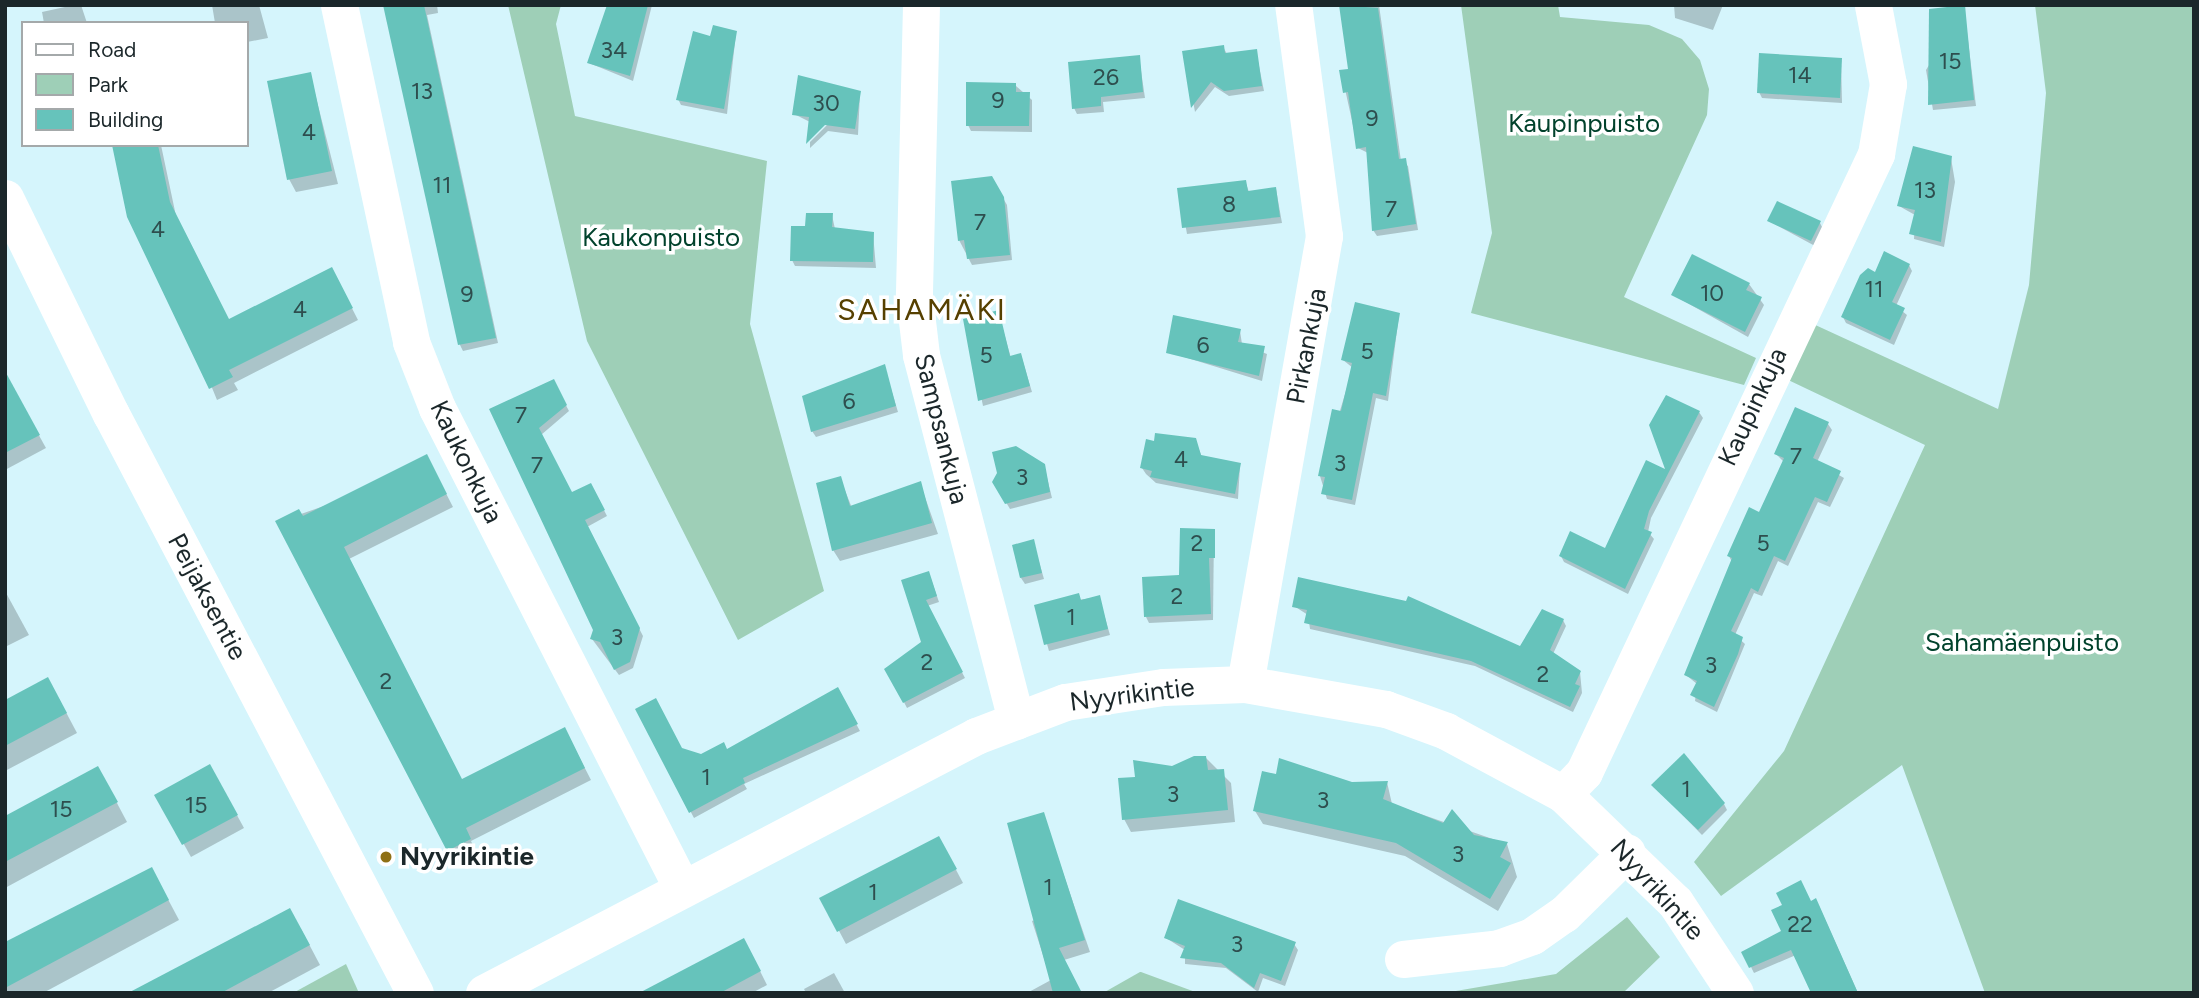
<!DOCTYPE html>
<meta charset="utf-8">
<style>
body{margin:0}
#map{position:relative;width:2199px;height:998px;overflow:hidden;background:#d5f5fc;font-family:Figtree,sans-serif}
div>[style]{position:absolute}
[style*='--x']{left:calc(var(--x)*1px);top:calc(var(--y)*1px);width:calc(var(--w)*1px);rotate:calc(var(--a)*1deg)}
.green>*{inset:0;background:#9ecfb7}
.shadow>*{inset:0;background:#0003}
.building>*{inset:0;background:#66c3bb}
.minor>*{height:37px;margin:-18.5px;padding:0 18.5px;transform-origin:18.5px;border-radius:18.5px;background:#fff}
.dots>*{width:19px;height:19px;translate:-50% -50%;box-sizing:border-box;border:4px solid #fff;border-radius:50%}
span{translate:-50% -50%;white-space:nowrap;text-align:center;line-height:1.15;-webkit-text-stroke:7px #fff;paint-order:stroke}
.number-label{font-size:23px;color:#2e4e4e}
.number-label span{-webkit-text-stroke-width:0}
.park-label{font-size:26px;color:#01422c}
.street-label{font-size:26px;color:#1b272a}
.poi-label{font-size:26px;color:#1b272a;font-weight:700}
.left{translate:0 -50%;text-align:left}
.quarter-label{font-size:30px;color:#564000;letter-spacing:2px}
.frame{position:absolute;inset:0;border:7px solid #1b272a;pointer-events:none}
.legend{position:absolute;left:21px;top:21px;width:228px;height:126px;box-sizing:border-box;background:#fff;border:2px solid #a4a9aa;margin:0;padding:9px 12px;list-style:none;font-size:21px;color:#1b272a}
.legend li{display:flex;align-items:center;gap:14px;height:35px}
.legend b{width:35px;border:2px solid #a4a9aa}
</style>
<div id="map">
<div class="green">
<i style="clip-path:polygon(508px 5px,561px 5px,556px 24px,575px 116px,767px 161px,750px 324px,824px 591px,738px 640px,587px 341px)"></i>
<i style="clip-path:polygon(1461px 5px,1558px 5px,1560px 17px,1649px 25px,1682px 39px,1700px 60px,1709px 89px,1707px 115px,1624px 297px,1756px 358px,1744px 385px,1471px 313px,1492px 233px)"></i>
<i style="clip-path:polygon(2035px 5px,2194px 5px,2194px 993px,1985px 993px,1902px 765px,1721px 896px,1694px 862px,1784px 751px,1925px 445px,1784px 378px,1811px 323px,1998px 409px,2029px 285px,2046px 93px)"></i>
<i style="clip-path:polygon(1627px 917px,1660px 957px,1623px 993px,1444px 993px,1556px 974px)"></i>
<i style="clip-path:polygon(346px 964px,359px 993px,293px 993px)"></i>
<i style="clip-path:polygon(1140px 972px,1141px 972px,1198px 993px,1103px 993px)"></i>
</div>
<div class="shadow">
<i style="clip-path:polygon(74px 5px,81px 5px,87px 23px,44px 23px,42px 12px)"></i>
<i style="clip-path:polygon(212px 5px,259px 5px,268px 38px,247px 42px,247px 23px,215px 23px)"></i>
<i style="clip-path:polygon(388px 5px,437px 5px,438px 13px,427px 15px,498px 343px,463px 351px,460px 345px)"></i>
<i style="clip-path:polygon(608px 5px,652px 5px,633px 81px,589px 63px)"></i>
<i style="clip-path:polygon(1340px 5px,1379px 5px,1401px 161px,1408px 166px,1418px 230px,1377px 236px,1373px 230px,1368px 153px,1358px 148px,1341px 71px,1350px 70px)"></i>
<i style="clip-path:polygon(1674px 5px,1723px 5px,1713px 30px,1675px 18px)"></i>
<i style="clip-path:polygon(1964px 7px,1976px 106px,1933px 110px,1926px 70px)"></i>
<i style="clip-path:polygon(736px 33px,727px 114px,681px 105px,678px 99px,712px 38px)"></i>
<i style="clip-path:polygon(1223px 47px,1227px 54px,1256px 51px,1264px 91px,1229px 96px,1215px 87px,1195px 112px,1184px 52px)"></i>
<i style="clip-path:polygon(1139px 57px,1145px 98px,1103px 102px,1104px 112px,1077px 114px,1074px 108px)"></i>
<i style="clip-path:polygon(1841px 59px,1842px 103px,1762px 98px,1759px 92px)"></i>
<i style="clip-path:polygon(310px 74px,338px 184px,296px 192px,289px 179px)"></i>
<i style="clip-path:polygon(evenodd,800px 77px,860px 93px,858px 135px,828px 131px,810px 148px,810px 122px,794px 114px,800px 77px,830px 118px,832px 120px,810px 142px,810px 137px,830px 118px)"></i>
<i style="clip-path:polygon(1015px 85px,1032px 100px,1032px 132px,971px 131px,968px 125px)"></i>
<i style="clip-path:polygon(113px 145px,161px 145px,176px 216px,229px 321px,338px 281px,358px 320px,234px 383px,238px 390px,217px 400px)"></i>
<i style="clip-path:polygon(1951px 158px,1955px 182px,1944px 247px,1914px 239px,1915px 215px,1899px 206px)"></i>
<i style="clip-path:polygon(991px 178px,1007px 205px,1012px 260px,972px 265px,959px 240px)"></i>
<i style="clip-path:polygon(1245px 181px,1249px 192px,1276px 189px,1282px 223px,1187px 234px,1179px 189px)"></i>
<i style="clip-path:polygon(832px 215px,835px 229px,873px 233px,876px 268px,795px 266px,792px 260px,807px 228px)"></i>
<i style="clip-path:polygon(1769px 221px,1820px 223px,1823px 229px,1815px 246px)"></i>
<i style="clip-path:polygon(1909px 265px,1912px 271px,1896px 306px,1907px 315px,1894px 345px,1846px 323px,1843px 317px,1876px 274px)"></i>
<i style="clip-path:polygon(1749px 284px,1764px 305px,1748px 337px,1673px 295px)"></i>
<i style="clip-path:polygon(998px 312px,1011px 358px,1021px 355px,1032px 392px,983px 406px,965px 320px)"></i>
<i style="clip-path:polygon(1399px 315px,1388px 401px,1376px 398px,1355px 505px,1327px 499px,1320px 476px,1353px 368px,1343px 360px)"></i>
<i style="clip-path:polygon(1240px 331px,1242px 344px,1267px 354px,1262px 381px,1168px 352px)"></i>
<i style="clip-path:polygon(884px 366px,898px 412px,816px 437px,812px 431px)"></i>
<i style="clip-path:polygon(553px 381px,569px 411px,541px 435px,571px 495px,594px 491px,607px 516px,587px 527px,643px 636px,633px 668px,619px 675px,592px 639px,595px 630px,491px 410px)"></i>
<i style="clip-path:polygon(12px 387px,46px 448px,5px 470px,5px 391px)"></i>
<i style="clip-path:polygon(1699px 412px,1703px 418px,1651px 518px,1648px 532px,1654px 539px,1628px 594px,1564px 562px,1561px 556px,1606px 550px,1668px 472px)"></i>
<i style="clip-path:polygon(1828px 424px,1832px 430px,1817px 462px,1844px 478px,1830px 507px,1818px 502px,1788px 566px,1778px 561px,1762px 596px,1754px 593px,1735px 635px,1745px 644px,1717px 712px,1695px 701px,1697px 684px,1686px 675px,1732px 562px,1729px 556px,1760px 514px,1784px 462px,1776px 454px)"></i>
<i style="clip-path:polygon(1195px 440px,1202px 457px,1240px 465px,1238px 499px,1156px 483px,1146px 474px,1142px 468px,1155px 443px)"></i>
<i style="clip-path:polygon(1044px 465px,1052px 498px,1010px 509px,994px 482px)"></i>
<i style="clip-path:polygon(433px 468px,453px 507px,349px 559px,461px 781px,571px 741px,591px 780px,471px 841px,476px 852px,456px 862px,278px 522px)"></i>
<i style="clip-path:polygon(840px 478px,852px 508px,920px 483px,938px 534px,840px 561px,833px 550px)"></i>
<i style="clip-path:polygon(1214px 531px,1213px 620px,1149px 623px,1146px 617px)"></i>
<i style="clip-path:polygon(1033px 541px,1044px 579px,1025px 584px,1021px 578px)"></i>
<i style="clip-path:polygon(931px 579px,939px 602px,927px 606px,965px 678px,907px 708px,887px 669px,923px 643px,903px 581px)"></i>
<i style="clip-path:polygon(5px 591px,29px 635px,5px 647px)"></i>
<i style="clip-path:polygon(1099px 597px,1110px 635px,1049px 651px,1036px 606px)"></i>
<i style="clip-path:polygon(1294px 606px,1521px 649px,1563px 620px,1566px 626px,1553px 654px,1580px 672px,1582px 693px,1573px 712px,1475px 666px,1310px 629px,1308px 615px)"></i>
<i style="clip-path:polygon(837px 689px,860px 731px,744px 784px,747px 789px,694px 818px,637px 710px,682px 749px,702px 756px,727px 751px)"></i>
<i style="clip-path:polygon(59px 699px,77px 733px,5px 771px,5px 702px)"></i>
<i style="clip-path:polygon(1206px 758px,1231px 783px,1235px 822px,1131px 832px,1124px 819px,1137px 778px)"></i>
<i style="clip-path:polygon(210px 766px,244px 828px,191px 857px,157px 796px)"></i>
<i style="clip-path:polygon(1387px 782px,1392px 804px,1507px 844px,1517px 877px,1498px 911px,1405px 856px,1263px 824px,1255px 811px)"></i>
<i style="clip-path:polygon(1653px 785px,1724px 804px,1727px 810px,1702px 835px)"></i>
<i style="clip-path:polygon(109px 788px,127px 822px,5px 888px,5px 818px)"></i>
<i style="clip-path:polygon(1043px 814px,1090px 952px,1064px 960px,1080px 993px,1027px 993px,1051px 980px,1032px 921px,1040px 918px)"></i>
<i style="clip-path:polygon(946px 851px,963px 883px,846px 944px,822px 899px)"></i>
<i style="clip-path:polygon(162px 888px,179px 920px,43px 993px,5px 993px,5px 944px)"></i>
<i style="clip-path:polygon(1811px 903px,1819px 906px,1858px 993px,1816px 993px,1796px 955px,1754px 973px,1751px 967px)"></i>
<i style="clip-path:polygon(301px 929px,320px 965px,268px 993px,134px 993px)"></i>
<i style="clip-path:polygon(1166px 938px,1294px 944px,1298px 950px,1285px 986px,1263px 978px,1258px 992px,1226px 968px,1185px 964px,1185px 950px)"></i>
<i style="clip-path:polygon(751px 953px,767px 985px,752px 993px,642px 993px)"></i>
<i style="clip-path:polygon(834px 973px,845px 993px,806px 993px,804px 989px)"></i>
</div>
<div class="building">
<i style="clip-path:polygon(383px 5px,424px 5px,496px 338px,458px 345px)"></i>
<i style="clip-path:polygon(607px 5px,648px 5px,630px 76px,587px 63px)"></i>
<i style="clip-path:polygon(1339px 5px,1378px 8px,1399px 159px,1406px 158px,1416px 224px,1372px 231px,1366px 147px,1356px 149px,1348px 92px,1343px 93px,1339px 70px,1348px 69px)"></i>
<i style="clip-path:polygon(1965px 5px,1974px 100px,1928px 105px,1929px 9px)"></i>
<i style="clip-path:polygon(713px 25px,737px 31px,724px 109px,676px 100px,693px 31px,710px 36px)"></i>
<i style="clip-path:polygon(1224px 45px,1225px 53px,1257px 49px,1262px 86px,1224px 91px,1211px 82px,1191px 108px,1182px 51px)"></i>
<i style="clip-path:polygon(1759px 53px,1842px 58px,1840px 98px,1757px 93px)"></i>
<i style="clip-path:polygon(1140px 55px,1143px 92px,1101px 97px,1101px 106px,1072px 109px,1068px 62px)"></i>
<i style="clip-path:polygon(311px 72px,332px 171px,287px 180px,267px 81px)"></i>
<i style="clip-path:polygon(798px 75px,861px 91px,855px 129px,825px 125px,806px 144px,809px 117px,792px 115px)"></i>
<i style="clip-path:polygon(966px 82px,1016px 83px,1016px 92px,1030px 92px,1029px 126px,966px 126px)"></i>
<i style="clip-path:polygon(112px 145px,158px 145px,170px 202px,229px 319px,332px 267px,353px 308px,229px 370px,233px 377px,209px 389px,127px 217px)"></i>
<i style="clip-path:polygon(1913px 146px,1952px 156px,1941px 242px,1909px 234px,1915px 210px,1897px 206px)"></i>
<i style="clip-path:polygon(992px 176px,1004px 197px,1010px 255px,967px 259px,964px 240px,958px 241px,951px 181px)"></i>
<i style="clip-path:polygon(1246px 180px,1248px 191px,1276px 187px,1280px 217px,1182px 228px,1177px 188px)"></i>
<i style="clip-path:polygon(1777px 201px,1821px 221px,1811px 241px,1767px 221px)"></i>
<i style="clip-path:polygon(806px 213px,833px 213px,832px 227px,874px 232px,873px 262px,790px 261px,791px 226px,805px 226px)"></i>
<i style="clip-path:polygon(1884px 251px,1910px 264px,1892px 302px,1905px 308px,1890px 340px,1841px 317px,1860px 275px,1868px 268px,1875px 272px)"></i>
<i style="clip-path:polygon(1692px 254px,1750px 283px,1746px 290px,1762px 297px,1745px 332px,1671px 295px)"></i>
<i style="clip-path:polygon(1355px 302px,1400px 313px,1386px 396px,1373px 393px,1352px 500px,1321px 494px,1325px 477px,1318px 476px,1332px 409px,1341px 411px,1352px 363px,1341px 360px)"></i>
<i style="clip-path:polygon(999px 310px,1010px 356px,1021px 353px,1030px 386px,978px 401px,963px 319px)"></i>
<i style="clip-path:polygon(1173px 315px,1241px 329px,1238px 342px,1265px 346px,1259px 376px,1166px 353px)"></i>
<i style="clip-path:polygon(885px 364px,896px 406px,811px 432px,802px 396px)"></i>
<i style="clip-path:polygon(5px 371px,40px 435px,5px 453px)"></i>
<i style="clip-path:polygon(554px 379px,567px 405px,539px 428px,572px 492px,591px 483px,605px 510px,585px 520px,640px 628px,630px 662px,614px 670px,600px 642px,590px 639px,593px 630px,489px 409px)"></i>
<i style="clip-path:polygon(1666px 395px,1700px 411px,1649px 511px,1644px 529px,1652px 532px,1625px 589px,1559px 556px,1570px 531px,1605px 548px,1646px 460px,1665px 469px,1649px 425px)"></i>
<i style="clip-path:polygon(1795px 407px,1829px 422px,1813px 458px,1841px 471px,1827px 502px,1815px 497px,1785px 561px,1774px 556px,1758px 592px,1751px 588px,1731px 631px,1743px 637px,1738px 654px,1714px 707px,1690px 695px,1697px 681px,1684px 675px,1732px 558px,1727px 556px,1749px 507px,1759px 512px,1784px 458px,1774px 454px)"></i>
<i style="clip-path:polygon(1155px 433px,1196px 438px,1201px 455px,1241px 463px,1235px 494px,1150px 477px,1152px 471px,1140px 468px,1146px 439px,1154px 441px)"></i>
<i style="clip-path:polygon(1016px 446px,1045px 464px,1050px 492px,1005px 504px,992px 482px,997px 473px,992px 452px)"></i>
<i style="clip-path:polygon(427px 454px,447px 494px,344px 547px,462px 779px,565px 727px,585px 768px,466px 828px,471px 839px,447px 851px,275px 521px,299px 509px,303px 516px)"></i>
<i style="clip-path:polygon(841px 476px,850px 506px,921px 481px,932px 523px,832px 551px,816px 483px)"></i>
<i style="clip-path:polygon(1180px 528px,1215px 529px,1215px 558px,1209px 558px,1211px 614px,1144px 617px,1142px 577px,1179px 575px)"></i>
<i style="clip-path:polygon(1034px 539px,1042px 573px,1020px 578px,1012px 545px)"></i>
<i style="clip-path:polygon(929px 571px,937px 596px,926px 600px,963px 672px,903px 703px,884px 669px,921px 642px,901px 580px)"></i>
<i style="clip-path:polygon(1298px 577px,1406px 601px,1408px 596px,1520px 646px,1542px 609px,1564px 619px,1550px 650px,1581px 671px,1575px 684px,1580px 686px,1570px 707px,1471px 661px,1304px 623px,1307px 610px,1292px 607px)"></i>
<i style="clip-path:polygon(1079px 593px,1081px 600px,1100px 595px,1108px 629px,1044px 645px,1034px 605px)"></i>
<i style="clip-path:polygon(48px 677px,67px 713px,5px 746px,5px 700px)"></i>
<i style="clip-path:polygon(838px 687px,858px 724px,743px 778px,745px 783px,689px 813px,635px 709px,656px 698px,682px 748px,701px 754px,724px 742px,727px 749px)"></i>
<i style="clip-path:polygon(1684px 753px,1725px 803px,1698px 830px,1651px 785px)"></i>
<i style="clip-path:polygon(1194px 756px,1206px 756px,1208px 770px,1224px 769px,1228px 810px,1122px 820px,1118px 778px,1135px 777px,1133px 760px,1172px 766px)"></i>
<i style="clip-path:polygon(1279px 758px,1352px 782px,1388px 781px,1383px 799px,1443px 823px,1452px 809px,1474px 835px,1508px 842px,1500px 857px,1511px 863px,1490px 899px,1396px 843px,1253px 811px,1262px 771px,1276px 774px)"></i>
<i style="clip-path:polygon(210px 764px,238px 815px,182px 845px,154px 795px)"></i>
<i style="clip-path:polygon(98px 766px,118px 802px,5px 862px,5px 816px)"></i>
<i style="clip-path:polygon(1044px 812px,1085px 940px,1059px 948px,1082px 993px,1053px 993px,1007px 823px)"></i>
<i style="clip-path:polygon(939px 836px,957px 869px,837px 932px,819px 898px)"></i>
<i style="clip-path:polygon(152px 867px,169px 900px,5px 988px,5px 942px)"></i>
<i style="clip-path:polygon(1801px 880px,1811px 901px,1816px 898px,1858px 993px,1811px 993px,1791px 950px,1749px 968px,1741px 952px,1781px 931px,1771px 910px,1782px 905px,1776px 893px)"></i>
<i style="clip-path:polygon(1178px 899px,1296px 942px,1281px 981px,1260px 973px,1254px 988px,1221px 963px,1180px 958px,1185px 946px,1164px 938px)"></i>
<i style="clip-path:polygon(290px 908px,310px 945px,221px 993px,128px 993px)"></i>
<i style="clip-path:polygon(744px 938px,761px 971px,720px 993px,639px 993px)"></i>
</div>
<div class="minor">
<i style="--x:339;--y:5;--w:345;--a:77.9"></i>
<i style="--x:411;--y:342;--w:71;--a:68.5"></i>
<i style="--x:437;--y:408;--w:537;--a:62.96"></i>
<i style="--x:921;--y:5;--w:291;--a:91.4"></i>
<i style="--x:914;--y:296;--w:59;--a:83.2"></i>
<i style="--x:921;--y:355;--w:378;--a:75.4"></i>
<i style="--x:5;--y:198;--w:241;--a:63.9"></i>
<i style="--x:111;--y:414;--w:654;--a:62.3"></i>
<i style="--x:1245;--y:684;--w:455;--a:-80"></i>
<i style="--x:1324;--y:236;--w:233;--a:-97.6"></i>
<i style="--x:1563;--y:794;--w:30;--a:-46"></i>
<i style="--x:1584;--y:772;--w:684;--a:-64.71"></i>
<i style="--x:1876;--y:154;--w:71;--a:-80.3"></i>
<i style="--x:1888;--y:84;--w:80;--a:-100.8"></i>
<i style="--x:1403;--y:959;--w:97;--a:-6.5"></i>
<i style="--x:1499;--y:948;--w:35;--a:-20"></i>
<i style="--x:1532;--y:936;--w:39;--a:-35"></i>
<i style="--x:1564;--y:914;--w:88;--a:-44.5"></i>
<i style="--x:484;--y:993;--w:555;--a:-27.58"></i>
<i style="--x:976;--y:736;--w:95;--a:-20.9"></i>
<i style="--x:1065;--y:702;--w:99;--a:-8.7"></i>
<i style="--x:1163;--y:687;--w:82;--a:-2.1"></i>
<i style="--x:1245;--y:684;--w:143;--a:10.1"></i>
<i style="--x:1386;--y:709;--w:64;--a:20.1"></i>
<i style="--x:1446;--y:731;--w:133;--a:28.3"></i>
<i style="--x:1563;--y:794;--w:156;--a:44"></i>
<i style="--x:1675;--y:902;--w:109;--a:56.6"></i>
</div>
<div class="dots">
<i style="left:386px;top:857px;background:#8f7015"></i>
</div>
<div class="number-label">
<span style="left:614px;top:50px">34</span>
<span style="left:1950px;top:61px">15</span>
<span style="left:1800px;top:75px">14</span>
<span style="left:1106px;top:77px">26</span>
<span style="left:422px;top:91px">13</span>
<span style="left:998px;top:100px">9</span>
<span style="left:826px;top:103px">30</span>
<span style="left:1372px;top:118px">9</span>
<span style="left:309px;top:132px">4</span>
<span style="left:442px;top:185px">11</span>
<span style="left:1925px;top:190px">13</span>
<span style="left:1229px;top:204px">8</span>
<span style="left:1391px;top:209px">7</span>
<span style="left:980px;top:222px">7</span>
<span style="left:158px;top:229px">4</span>
<span style="left:1874px;top:289px">11</span>
<span style="left:1712px;top:293px">10</span>
<span style="left:467px;top:294px">9</span>
<span style="left:300px;top:309px">4</span>
<span style="left:1203px;top:345px">6</span>
<span style="left:1367px;top:351px">5</span>
<span style="left:986px;top:355px">5</span>
<span style="left:849px;top:401px">6</span>
<span style="left:521px;top:415px">7</span>
<span style="left:1796px;top:456px">7</span>
<span style="left:1181px;top:459px">4</span>
<span style="left:1340px;top:463px">3</span>
<span style="left:537px;top:465px">7</span>
<span style="left:1022px;top:477px">3</span>
<span style="left:1197px;top:543px">2</span>
<span style="left:1763px;top:543px">5</span>
<span style="left:1177px;top:596px">2</span>
<span style="left:1071px;top:617px">1</span>
<span style="left:617px;top:637px">3</span>
<span style="left:927px;top:662px">2</span>
<span style="left:1711px;top:665px">3</span>
<span style="left:1543px;top:674px">2</span>
<span style="left:386px;top:681px">2</span>
<span style="left:706px;top:777px">1</span>
<span style="left:1686px;top:789px">1</span>
<span style="left:1173px;top:794px">3</span>
<span style="left:1323px;top:800px">3</span>
<span style="left:196px;top:805px">15</span>
<span style="left:61px;top:809px">15</span>
<span style="left:1458px;top:854px">3</span>
<span style="left:1048px;top:887px">1</span>
<span style="left:873px;top:892px">1</span>
<span style="left:1800px;top:924px">22</span>
<span style="left:1237px;top:944px">3</span>
</div>
<div class="park-label">
<span style="left:1584px;top:124px">Kaupinpuisto</span>
<span style="left:661px;top:238px">Kaukonpuisto</span>
<span style="left:2022px;top:643px">Sahamäenpuisto</span>
</div>
<div class="street-label">
<span style="left:1307px;top:346px;rotate:-79deg">Pirkankuja</span>
<span style="left:1753px;top:407px;rotate:-65deg">Kaupinkuja</span>
<span style="left:941px;top:429px;rotate:76deg">Sampsankuja</span>
<span style="left:466px;top:462px;rotate:64deg">Kaukonkuja</span>
<span style="left:207px;top:597px;rotate:62deg">Peijaksentie</span>
<span style="left:1132px;top:695px;rotate:-7deg">Nyyrikintie</span>
<span style="left:1657px;top:890px;rotate:48deg">Nyyrikintie</span>
</div>
<div class="poi-label">
<span class="left" style="left:400px;top:857px">Nyyrikintie</span>
</div>
<div class="quarter-label">
<span style="left:922px;top:310px">SAHAMÄKI</span>
</div>
<div class="frame"></div>
<ul class="legend">
<li><b style="height:9px;background:#fff"></b>Road</li>
<li><b style="height:19px;background:#9ecfb7"></b>Park</li>
<li><b style="height:19px;background:#66c3bb"></b>Building</li>
</ul>
</div>
